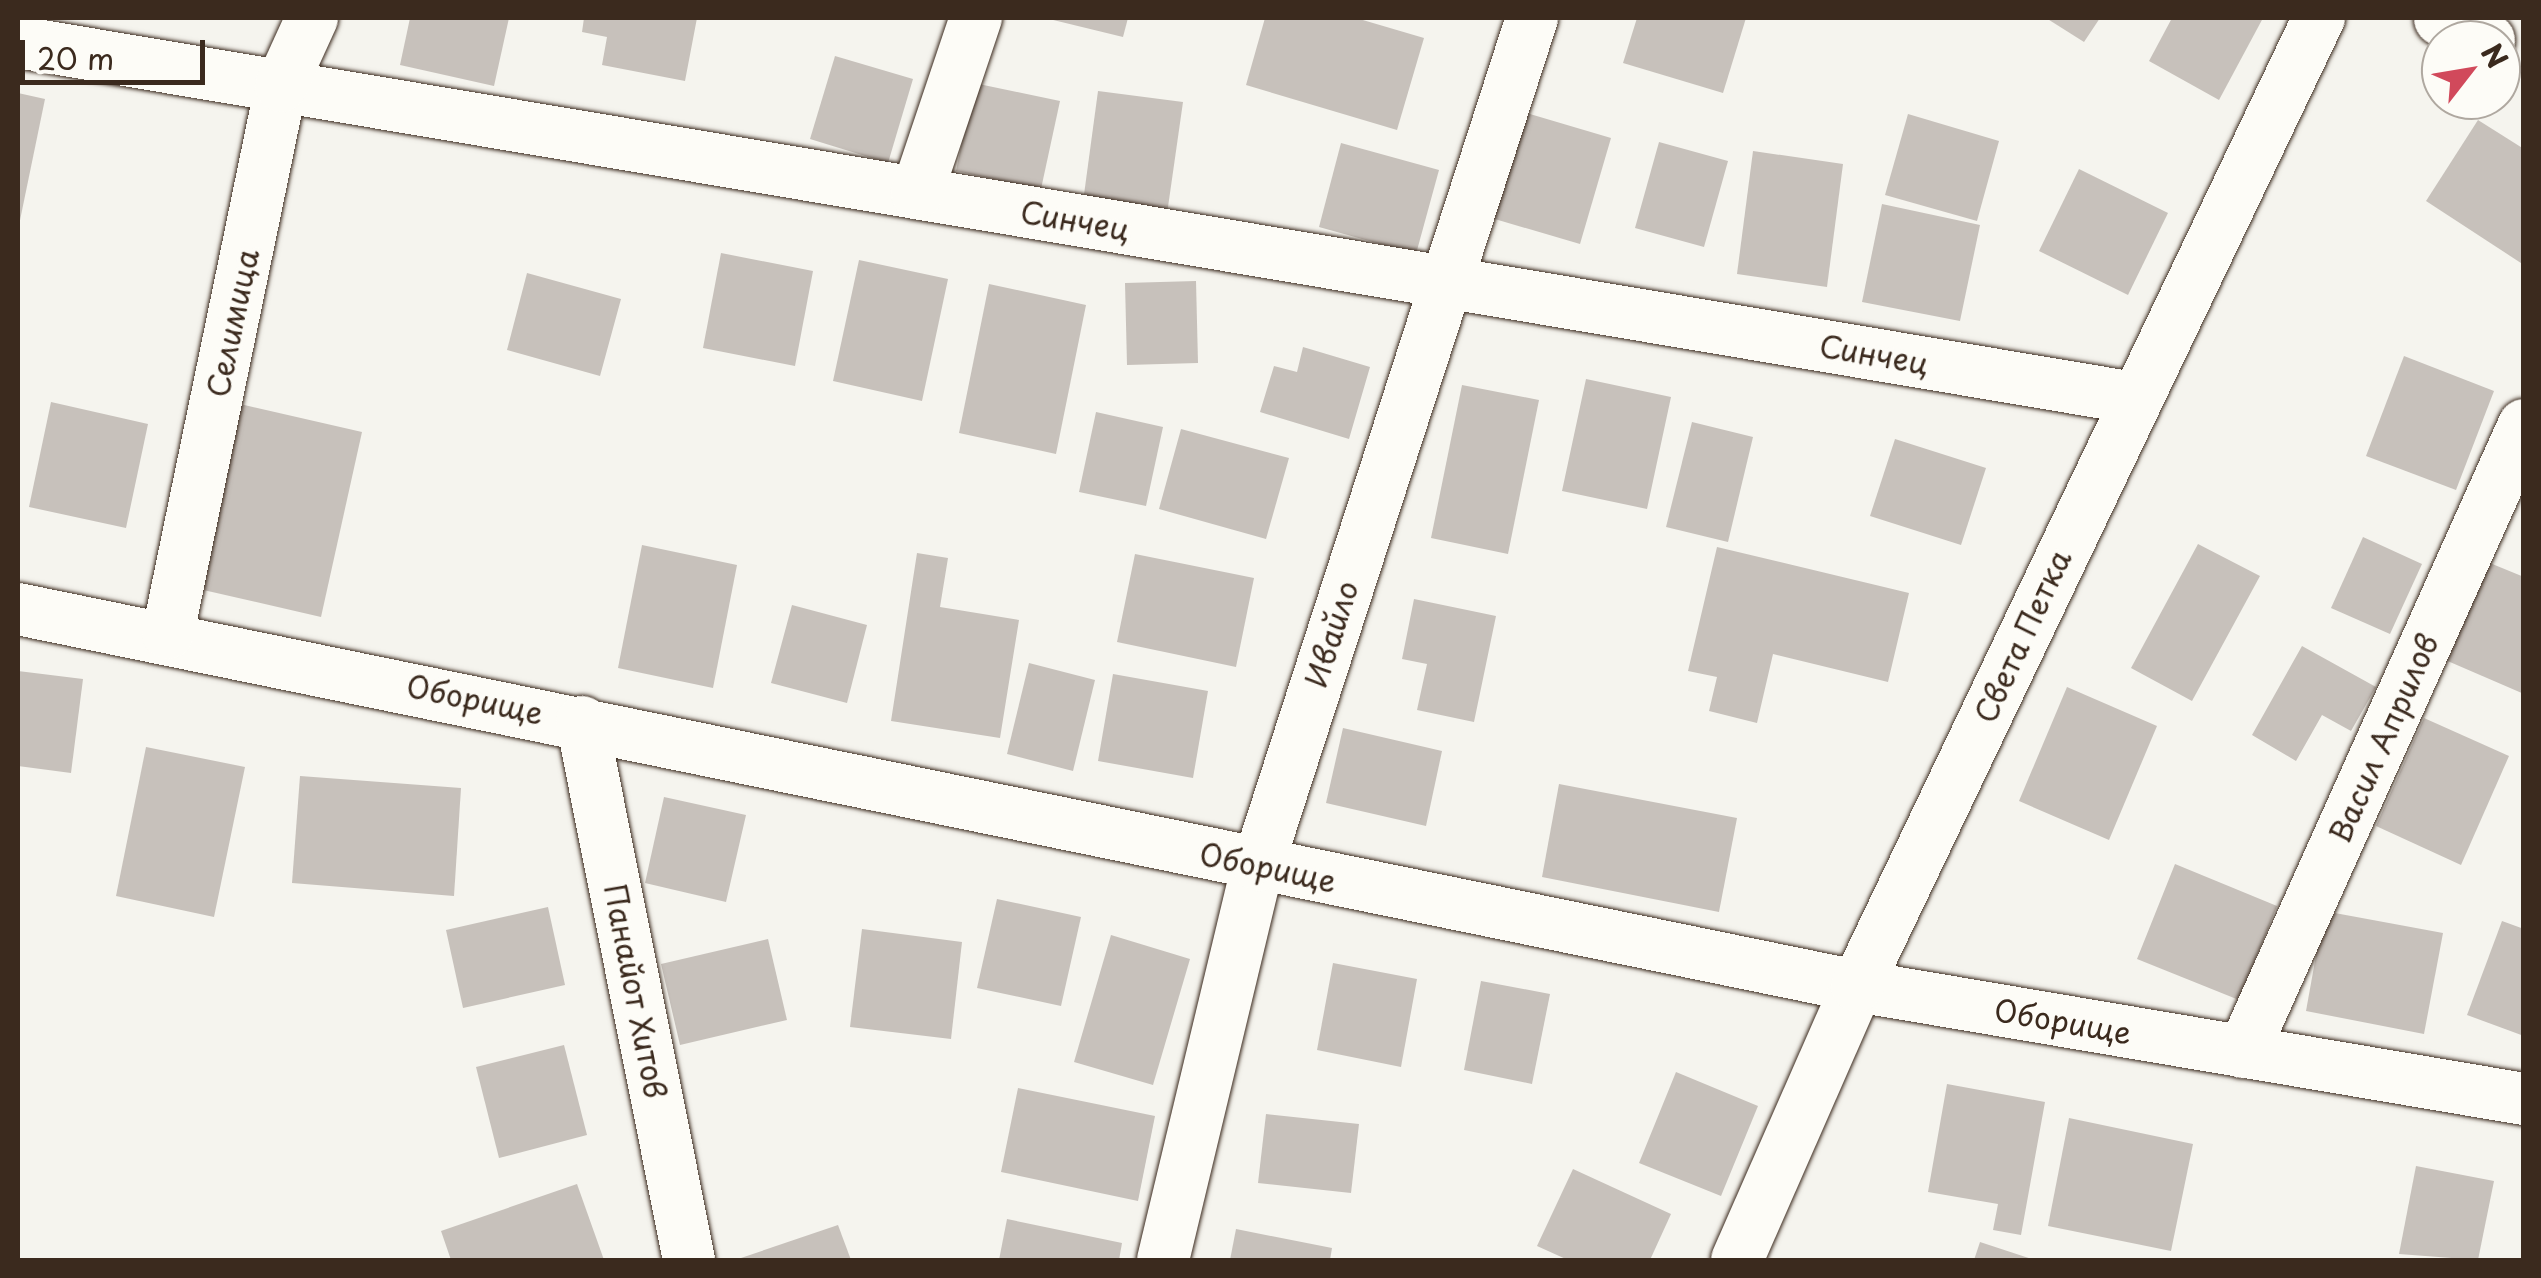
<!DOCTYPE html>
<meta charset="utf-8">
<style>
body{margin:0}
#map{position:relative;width:2541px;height:1278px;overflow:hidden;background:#f5f4ee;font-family:"Playpen Sans",sans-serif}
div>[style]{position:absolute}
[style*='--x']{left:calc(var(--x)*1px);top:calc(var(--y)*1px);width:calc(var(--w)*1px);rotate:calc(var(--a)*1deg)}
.building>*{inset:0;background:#c7c1bb}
.roads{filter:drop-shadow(0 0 2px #3b2a1e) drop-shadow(0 0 2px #3b2a1e)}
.street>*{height:52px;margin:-26px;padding:0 26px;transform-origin:26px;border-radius:26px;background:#fdfcf7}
.secondary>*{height:55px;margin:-27.5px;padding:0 27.5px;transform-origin:27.5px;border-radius:27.5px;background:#fdfcf7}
span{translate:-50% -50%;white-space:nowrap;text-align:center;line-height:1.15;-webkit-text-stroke:8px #fdfcf7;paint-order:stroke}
.street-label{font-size:30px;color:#3b2a1e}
.frame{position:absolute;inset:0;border:20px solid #3b2a1e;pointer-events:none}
.north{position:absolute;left:2421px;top:20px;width:100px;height:100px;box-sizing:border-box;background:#fdfcf7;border:2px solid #afa8a0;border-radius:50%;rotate:59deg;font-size:28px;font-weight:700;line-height:40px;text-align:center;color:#3b2a1e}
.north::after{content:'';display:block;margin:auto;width:35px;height:45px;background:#d1495b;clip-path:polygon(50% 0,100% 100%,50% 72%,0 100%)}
.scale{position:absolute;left:20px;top:40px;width:185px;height:45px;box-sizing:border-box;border:5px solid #3b2a1e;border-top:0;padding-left:12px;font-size:30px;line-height:35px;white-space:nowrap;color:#3b2a1e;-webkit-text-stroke:8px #fdfcf7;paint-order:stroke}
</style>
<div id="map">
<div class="building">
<i style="clip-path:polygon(410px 18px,509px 18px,494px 86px,400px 65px)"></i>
<i style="clip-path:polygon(584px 18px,697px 18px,685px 81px,602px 65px,607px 37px,582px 32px)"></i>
<i style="clip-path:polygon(1045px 18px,1128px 18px,1123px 37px)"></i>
<i style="clip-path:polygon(1265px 18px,1356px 18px,1424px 38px,1397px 130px,1246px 85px)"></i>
<i style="clip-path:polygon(1637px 18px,1746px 18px,1723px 93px,1623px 63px)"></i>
<i style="clip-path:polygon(2046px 18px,2100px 18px,2084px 42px)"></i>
<i style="clip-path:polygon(2172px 18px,2263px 18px,2219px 100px,2149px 61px)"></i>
<i style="clip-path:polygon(835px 56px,913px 79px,888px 163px,810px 139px)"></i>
<i style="clip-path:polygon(974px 83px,1060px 101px,1041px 189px,956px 171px)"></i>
<i style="clip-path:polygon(1098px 91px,1183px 102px,1167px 214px,1083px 202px)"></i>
<i style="clip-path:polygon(18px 93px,45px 99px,19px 225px,18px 225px)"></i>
<i style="clip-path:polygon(1520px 111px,1611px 138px,1580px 244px,1488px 217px)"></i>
<i style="clip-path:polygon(1908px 114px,1999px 141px,1977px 221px,1885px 195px)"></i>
<i style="clip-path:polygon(2478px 120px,2524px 149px,2524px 265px,2426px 201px)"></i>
<i style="clip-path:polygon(1659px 142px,1728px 161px,1704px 247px,1635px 228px)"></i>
<i style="clip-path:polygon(1341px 143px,1439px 170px,1416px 254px,1319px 227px)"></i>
<i style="clip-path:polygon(1753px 151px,1843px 164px,1827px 287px,1737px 274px)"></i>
<i style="clip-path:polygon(2079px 169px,2168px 213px,2128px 295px,2039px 251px)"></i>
<i style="clip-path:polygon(1882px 204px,1980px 225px,1960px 321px,1862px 302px)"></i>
<i style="clip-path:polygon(721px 253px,813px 271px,795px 366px,703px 348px)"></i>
<i style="clip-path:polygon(859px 260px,948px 279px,922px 401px,833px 381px)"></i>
<i style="clip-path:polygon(527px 273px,621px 299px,600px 376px,507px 350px)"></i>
<i style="clip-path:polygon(1196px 281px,1198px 363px,1127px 365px,1125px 283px)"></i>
<i style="clip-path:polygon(989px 284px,1086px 305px,1056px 454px,959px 433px)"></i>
<i style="clip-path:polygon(1303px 347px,1370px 367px,1349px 439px,1260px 412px,1274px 366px,1297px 372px)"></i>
<i style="clip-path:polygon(2404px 356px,2494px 391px,2456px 490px,2366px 456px)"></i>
<i style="clip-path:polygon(1586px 379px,1671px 397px,1647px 509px,1562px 491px)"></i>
<i style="clip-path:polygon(1462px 385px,1539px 400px,1508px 554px,1431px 538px)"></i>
<i style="clip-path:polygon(51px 402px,148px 424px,126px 528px,29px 507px)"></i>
<i style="clip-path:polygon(240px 404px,362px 432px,321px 617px,199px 589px)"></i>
<i style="clip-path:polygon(1096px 412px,1163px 427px,1146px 506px,1079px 492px)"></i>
<i style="clip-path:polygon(1692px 422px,1753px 437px,1728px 542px,1666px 527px)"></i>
<i style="clip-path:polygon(1181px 429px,1289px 458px,1266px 539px,1159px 509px)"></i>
<i style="clip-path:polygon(1895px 439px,1986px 468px,1961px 545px,1870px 516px)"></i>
<i style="clip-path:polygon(2363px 537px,2422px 564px,2390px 634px,2331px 608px)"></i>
<i style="clip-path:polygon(2198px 544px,2260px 576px,2192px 701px,2131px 668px)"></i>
<i style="clip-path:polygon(642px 545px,737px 565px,713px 688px,618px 668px)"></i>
<i style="clip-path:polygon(1717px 547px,1909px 593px,1888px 682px,1773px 654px,1757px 723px,1709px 711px,1717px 677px,1688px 671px)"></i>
<i style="clip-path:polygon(917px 553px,948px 558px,940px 607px,1019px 620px,1000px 738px,891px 721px)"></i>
<i style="clip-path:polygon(1135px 554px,1254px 578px,1236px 667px,1117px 642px)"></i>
<i style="clip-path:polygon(2485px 561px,2524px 577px,2524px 694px,2443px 659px)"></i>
<i style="clip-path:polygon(1414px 599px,1496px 616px,1474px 722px,1417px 710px,1427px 664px,1402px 659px)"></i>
<i style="clip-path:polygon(792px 605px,867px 625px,847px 703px,771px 683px)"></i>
<i style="clip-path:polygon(2302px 646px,2376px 687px,2351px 731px,2322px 715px,2296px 761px,2252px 735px)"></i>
<i style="clip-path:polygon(1029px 663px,1095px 680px,1073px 771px,1007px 754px)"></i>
<i style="clip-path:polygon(18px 671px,83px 679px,71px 773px,18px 766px)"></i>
<i style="clip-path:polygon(1113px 674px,1208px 691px,1193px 778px,1098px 761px)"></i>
<i style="clip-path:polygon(2067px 687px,2157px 726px,2109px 840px,2019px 801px)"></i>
<i style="clip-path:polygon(2424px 718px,2509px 756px,2461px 865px,2376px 826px)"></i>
<i style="clip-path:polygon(1343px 728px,1442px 751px,1426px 826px,1326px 803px)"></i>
<i style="clip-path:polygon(146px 747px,245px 767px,214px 917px,116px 896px)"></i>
<i style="clip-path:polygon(300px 776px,461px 788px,454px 896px,292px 883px)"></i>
<i style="clip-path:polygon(1559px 784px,1737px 818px,1719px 912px,1542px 877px)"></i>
<i style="clip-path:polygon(664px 797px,746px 815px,726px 902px,645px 883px)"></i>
<i style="clip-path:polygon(2175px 864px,2277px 906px,2239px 1000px,2137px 959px)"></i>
<i style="clip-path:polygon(997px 899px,1081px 917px,1061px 1006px,977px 988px)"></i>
<i style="clip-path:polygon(548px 907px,565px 985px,463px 1008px,446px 930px)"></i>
<i style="clip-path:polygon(2324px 911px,2443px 933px,2424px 1034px,2306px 1011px)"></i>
<i style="clip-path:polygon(2502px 921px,2524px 929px,2524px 1036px,2467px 1015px)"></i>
<i style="clip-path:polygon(862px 929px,962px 942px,951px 1039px,850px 1027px)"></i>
<i style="clip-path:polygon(1111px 935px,1190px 959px,1153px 1085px,1074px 1062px)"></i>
<i style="clip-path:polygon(768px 939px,787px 1020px,680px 1045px,661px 964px)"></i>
<i style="clip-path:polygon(1333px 963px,1417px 979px,1401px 1067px,1317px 1050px)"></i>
<i style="clip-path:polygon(1481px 981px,1550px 994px,1532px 1084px,1464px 1070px)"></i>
<i style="clip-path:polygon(564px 1045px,587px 1135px,499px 1158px,476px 1067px)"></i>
<i style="clip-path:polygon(1676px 1072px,1758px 1106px,1721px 1196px,1639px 1163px)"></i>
<i style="clip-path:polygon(1947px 1084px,2045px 1102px,2021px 1235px,1993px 1230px,1998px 1204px,1928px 1192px)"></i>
<i style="clip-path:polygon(1018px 1088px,1155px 1116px,1138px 1201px,1001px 1172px)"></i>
<i style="clip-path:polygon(1266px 1114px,1359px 1124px,1351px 1193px,1258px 1183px)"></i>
<i style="clip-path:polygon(2069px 1118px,2193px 1144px,2171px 1251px,2048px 1226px)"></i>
<i style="clip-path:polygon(2416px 1166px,2494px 1181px,2478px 1260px,2399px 1254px)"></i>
<i style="clip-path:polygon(1573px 1169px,1671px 1214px,1650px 1260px,1568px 1260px,1537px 1246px)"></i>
<i style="clip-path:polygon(577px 1184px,604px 1260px,451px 1260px,441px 1231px)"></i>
<i style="clip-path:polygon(1007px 1219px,1122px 1243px,1119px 1260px,999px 1260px)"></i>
<i style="clip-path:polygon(838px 1225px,851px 1260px,735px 1260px)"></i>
<i style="clip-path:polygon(1236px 1229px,1332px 1248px,1330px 1260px,1230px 1260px)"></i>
<i style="clip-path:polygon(1980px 1242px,2035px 1260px,1974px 1260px)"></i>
</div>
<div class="roads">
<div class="street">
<i style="--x:18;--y:42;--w:2145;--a:9.55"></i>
<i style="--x:917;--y:193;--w:185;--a:-71.4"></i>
<i style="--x:18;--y:609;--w:1877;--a:11.59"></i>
<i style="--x:1857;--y:986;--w:677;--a:9.62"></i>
<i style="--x:168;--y:633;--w:559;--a:-78.33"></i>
<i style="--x:281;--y:86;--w:75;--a:-65.5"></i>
<i style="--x:582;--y:722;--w:549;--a:78.75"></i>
<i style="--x:2243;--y:1052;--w:687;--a:-65.86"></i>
<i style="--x:1163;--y:1260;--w:406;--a:-76.5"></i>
<i style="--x:1258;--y:865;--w:890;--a:-72.07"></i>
<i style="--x:1737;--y:1260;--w:299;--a:-66.3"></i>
<i style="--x:1857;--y:986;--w:1073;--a:-64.49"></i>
</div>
<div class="secondary">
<i style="--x:2441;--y:18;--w:51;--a:25.6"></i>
</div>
</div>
<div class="street-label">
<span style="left:1075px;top:220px;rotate:10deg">Синчец</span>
<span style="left:232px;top:323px;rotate:-78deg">Селимица</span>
<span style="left:1874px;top:354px;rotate:10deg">Синчец</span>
<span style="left:1331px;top:634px;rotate:-72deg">Ивайло</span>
<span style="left:2022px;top:636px;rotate:-65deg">Света Петка</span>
<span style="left:475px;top:699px;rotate:12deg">Оборище</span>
<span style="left:2383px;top:738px;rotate:-66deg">Васил Априлов</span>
<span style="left:1268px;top:867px;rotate:12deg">Оборище</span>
<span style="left:636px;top:991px;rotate:79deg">Панайот Хитов</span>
<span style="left:2063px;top:1021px;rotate:10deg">Оборище</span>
</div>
<div class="frame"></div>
<div class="north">N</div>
<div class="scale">20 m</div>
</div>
